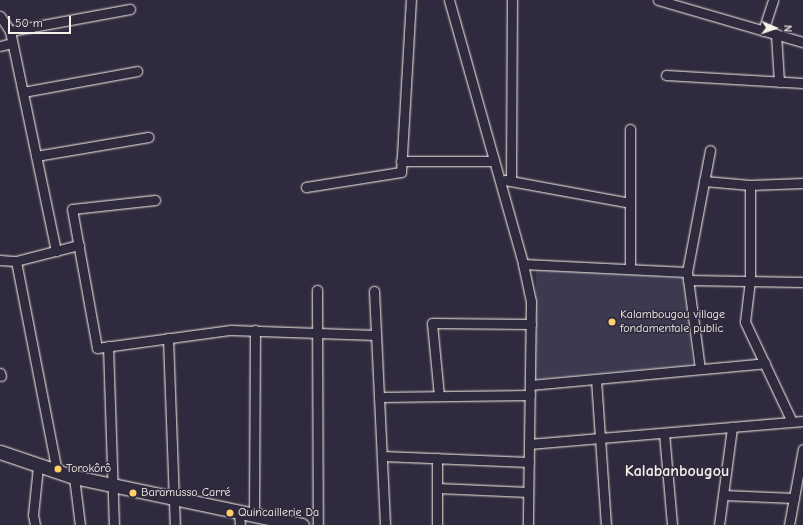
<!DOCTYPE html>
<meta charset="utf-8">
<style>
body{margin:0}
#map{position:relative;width:803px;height:525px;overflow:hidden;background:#2f2a3d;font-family:"Comic Neue",sans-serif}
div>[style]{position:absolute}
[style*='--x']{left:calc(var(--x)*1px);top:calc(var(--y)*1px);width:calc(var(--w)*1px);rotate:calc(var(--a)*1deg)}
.built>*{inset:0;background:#3d394f}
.roads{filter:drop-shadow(0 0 1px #f4f1e8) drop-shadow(0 0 1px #f4f1e8)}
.street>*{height:9px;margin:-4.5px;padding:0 4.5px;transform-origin:4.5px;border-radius:4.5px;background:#2f2a3d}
.secondary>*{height:13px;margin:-6.5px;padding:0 6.5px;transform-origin:6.5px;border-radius:6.5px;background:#2f2a3d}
.dots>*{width:11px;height:11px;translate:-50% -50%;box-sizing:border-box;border:2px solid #2f2a3d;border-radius:50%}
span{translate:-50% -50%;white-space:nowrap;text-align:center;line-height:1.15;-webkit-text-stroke:3px #2f2a3d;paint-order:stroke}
.poi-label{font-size:12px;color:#f4f1e8}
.left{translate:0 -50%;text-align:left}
.district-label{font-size:16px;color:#f4f1e8;font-weight:700}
.north{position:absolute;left:755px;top:8px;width:40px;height:40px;-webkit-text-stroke:3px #2f2a3d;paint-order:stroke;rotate:92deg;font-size:11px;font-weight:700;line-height:16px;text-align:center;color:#f4f1e8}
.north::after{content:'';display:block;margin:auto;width:14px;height:18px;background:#f4f1e8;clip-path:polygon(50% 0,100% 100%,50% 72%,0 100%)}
.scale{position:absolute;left:8px;top:16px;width:63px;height:18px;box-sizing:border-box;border:2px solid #f4f1e8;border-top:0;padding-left:5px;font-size:12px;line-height:14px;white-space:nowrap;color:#f4f1e8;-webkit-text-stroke:3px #2f2a3d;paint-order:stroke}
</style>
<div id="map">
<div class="built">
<i style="clip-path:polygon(536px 269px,683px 278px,693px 365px,534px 379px)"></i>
</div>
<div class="roads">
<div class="street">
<i style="--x:449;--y:0;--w:274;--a:74.3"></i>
<i style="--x:523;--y:264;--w:38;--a:78"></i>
<i style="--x:531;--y:301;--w:224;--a:90.8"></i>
<i style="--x:658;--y:0;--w:151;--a:16.2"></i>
<i style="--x:0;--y:16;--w:18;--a:56"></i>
<i style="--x:10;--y:31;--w:225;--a:78.2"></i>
<i style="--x:10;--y:31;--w:122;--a:-10.4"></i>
<i style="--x:763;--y:31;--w:33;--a:-72"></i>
<i style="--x:776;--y:34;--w:48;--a:86.4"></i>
<i style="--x:0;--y:46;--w:12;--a:-14"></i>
<i style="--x:666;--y:75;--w:137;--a:3.3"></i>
<i style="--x:23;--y:92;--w:116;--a:-10.4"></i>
<i style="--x:36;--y:156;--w:114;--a:-9.6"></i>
<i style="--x:401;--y:161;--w:93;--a:0"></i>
<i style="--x:505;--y:180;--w:127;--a:10.4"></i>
<i style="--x:511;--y:181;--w:181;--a:-89.7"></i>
<i style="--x:704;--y:181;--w:46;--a:5"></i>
<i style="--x:750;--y:185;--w:53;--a:-2.2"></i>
<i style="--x:750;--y:185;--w:95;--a:90"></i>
<i style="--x:750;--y:280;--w:42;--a:96.8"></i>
<i style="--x:745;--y:322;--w:110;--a:64.8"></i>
<i style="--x:306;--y:187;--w:96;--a:-9"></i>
<i style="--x:401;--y:172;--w:172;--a:-86.7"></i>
<i style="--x:155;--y:200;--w:83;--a:173.8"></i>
<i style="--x:72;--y:209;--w:141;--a:79.8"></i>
<i style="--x:97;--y:348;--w:135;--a:-7.7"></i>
<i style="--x:231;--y:330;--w:145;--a:2"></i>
<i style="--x:0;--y:260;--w:16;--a:4"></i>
<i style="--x:16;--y:261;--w:65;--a:-14.3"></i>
<i style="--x:16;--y:261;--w:215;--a:79"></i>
<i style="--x:523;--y:264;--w:164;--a:2.8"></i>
<i style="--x:630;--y:269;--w:140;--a:-90"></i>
<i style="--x:688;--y:280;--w:115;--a:1"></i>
<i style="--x:317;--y:290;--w:235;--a:89.8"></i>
<i style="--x:374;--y:291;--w:234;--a:87.3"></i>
<i style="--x:168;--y:338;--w:187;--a:87.9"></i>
<i style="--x:108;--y:346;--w:179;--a:88.1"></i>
<i style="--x:700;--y:369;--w:98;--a:-97.6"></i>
<i style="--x:687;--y:272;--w:124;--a:-79.3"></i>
<i style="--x:0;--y:373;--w:3;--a:72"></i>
<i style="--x:596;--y:379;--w:146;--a:86.1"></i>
<i style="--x:530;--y:385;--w:236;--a:-5.3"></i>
<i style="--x:439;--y:396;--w:73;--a:-95.5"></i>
<i style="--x:432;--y:323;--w:99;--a:0.6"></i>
<i style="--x:379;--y:397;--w:151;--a:-0.8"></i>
<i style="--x:664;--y:433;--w:92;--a:85"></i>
<i style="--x:529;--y:444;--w:275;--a:-4.8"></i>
<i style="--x:382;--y:456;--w:147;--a:2.3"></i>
<i style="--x:437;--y:458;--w:67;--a:90"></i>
<i style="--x:74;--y:477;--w:48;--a:82.9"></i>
<i style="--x:437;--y:488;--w:91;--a:2.5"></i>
<i style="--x:723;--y:495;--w:71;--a:2.4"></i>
<i style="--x:239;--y:512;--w:13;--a:86"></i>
<i style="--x:254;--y:515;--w:185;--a:-89.7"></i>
<i style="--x:35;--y:525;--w:10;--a:-101"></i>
<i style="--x:33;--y:515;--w:48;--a:-84.1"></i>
<i style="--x:719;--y:525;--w:99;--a:-82.4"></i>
<i style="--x:789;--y:525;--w:77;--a:-79.6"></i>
</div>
<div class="secondary">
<i style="--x:0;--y:452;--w:78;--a:18.7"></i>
<i style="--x:74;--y:477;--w:233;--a:11.9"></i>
</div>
</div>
<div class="dots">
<i style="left:612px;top:322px;background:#ffd166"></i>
<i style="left:58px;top:469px;background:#ffd166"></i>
<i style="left:133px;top:493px;background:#ffd166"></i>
<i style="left:230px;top:513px;background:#ffd166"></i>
</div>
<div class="poi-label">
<span class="left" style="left:620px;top:322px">Kalambougou village<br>fondamentale public</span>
<span class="left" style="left:66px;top:469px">Torokôrô</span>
<span class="left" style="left:141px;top:493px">Baramusso Carré</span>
<span class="left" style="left:238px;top:513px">Quincaillerie Da</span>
</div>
<div class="district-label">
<span style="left:677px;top:471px">Kalabanbougou</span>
</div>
<div class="north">N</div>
<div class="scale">50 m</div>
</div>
